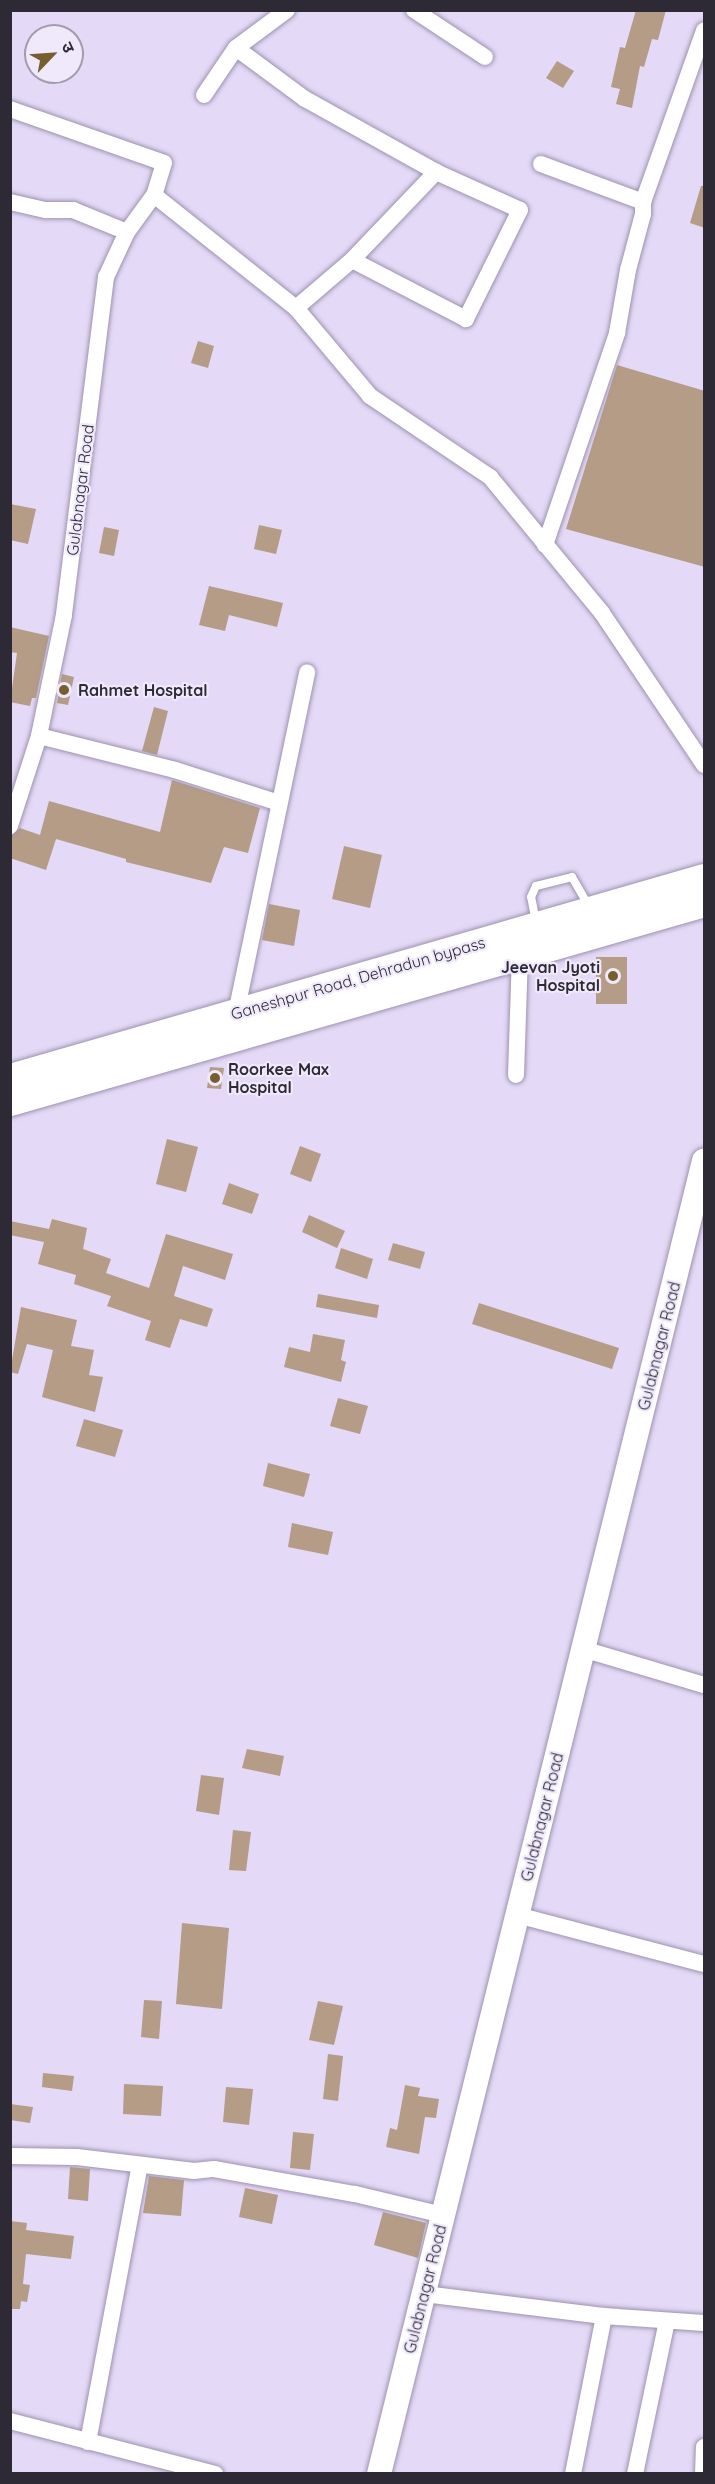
<!DOCTYPE html>
<meta charset="utf-8">
<style>
body{margin:0}
#map{position:relative;width:715px;height:2484px;overflow:hidden;background:#e4d9f7;font-family:Quicksand,"Noto Sans Devanagari",sans-serif}
div>[style]{position:absolute}
[style*='--x']{left:calc(var(--x)*1px);top:calc(var(--y)*1px);width:calc(var(--w)*1px);rotate:calc(var(--a)*1deg)}
.building>*{inset:0;background:#b49c86}
.roads{filter:drop-shadow(0 0 2px #9d92ae) drop-shadow(0 0 2px #9d92ae)}
.service>*{height:8px;margin:-4px;padding:0 4px;transform-origin:4px;border-radius:4px;background:#fff}
.minor>*{height:16px;margin:-8px;padding:0 8px;transform-origin:8px;border-radius:8px;background:#fff}
.secondary>*{height:24px;margin:-12px;padding:0 12px;transform-origin:12px;border-radius:12px;background:#fff}
.primary>*{height:27px;margin:-13.5px;padding:0 13.5px;transform-origin:13.5px;border-radius:13.5px;background:#fff}
.dots>*{width:16px;height:16px;translate:-50% -50%;box-sizing:border-box;border:3px solid #efe9fb;border-radius:50%}
span{translate:-50% -50%;white-space:nowrap;text-align:center;line-height:1.15;-webkit-text-stroke:4.5px #efe9fb;paint-order:stroke}
.street-label{font-size:16px;color:#2e2a35}
.poi-label{font-size:16px;color:#2e2a35;font-weight:700}
.left{translate:0 -50%;text-align:left}
.right{translate:-100% -50%;text-align:right}
.frame{position:absolute;inset:0;border:12px solid #2e2a35;pointer-events:none}
.north{position:absolute;left:24px;top:24px;width:60px;height:60px;box-sizing:border-box;background:#efe9fb;border:2px solid #a29dac;border-radius:50%;rotate:65deg;font-size:16px;font-weight:700;line-height:24px;text-align:center;color:#2e2a35}
.north::after{content:'';display:block;margin:auto;width:21px;height:27px;background:#765e2e;clip-path:polygon(50% 0,100% 100%,50% 72%,0 100%)}
</style>
<div id="map">
<div class="building">
<i style="clip-path:polygon(636px 10px,666px 10px,658px 40px,652px 39px,644px 67px,640px 66px,632px 108px,616px 104px,620px 89px,611px 87px,620px 47px,625px 48px)"></i>
<i style="clip-path:polygon(557px 61px,574px 71px,563px 88px,546px 78px)"></i>
<i style="clip-path:polygon(701px 186px,705px 186px,705px 228px,690px 223px)"></i>
<i style="clip-path:polygon(198px 341px,214px 346px,208px 368px,191px 363px)"></i>
<i style="clip-path:polygon(617px 365px,705px 391px,705px 567px,566px 529px)"></i>
<i style="clip-path:polygon(10px 504px,36px 509px,28px 544px,10px 540px)"></i>
<i style="clip-path:polygon(259px 525px,282px 530px,276px 554px,254px 549px)"></i>
<i style="clip-path:polygon(104px 527px,119px 530px,114px 556px,99px 553px)"></i>
<i style="clip-path:polygon(209px 586px,283px 603px,277px 627px,229px 615px,225px 631px,199px 625px)"></i>
<i style="clip-path:polygon(10px 627px,49px 636px,36px 698px,32px 698px,30px 706px,10px 702px,17px 653px,10px 652px)"></i>
<i style="clip-path:polygon(62px 674px,74px 677px,68px 705px,57px 703px)"></i>
<i style="clip-path:polygon(154px 707px,168px 711px,157px 755px,142px 751px)"></i>
<i style="clip-path:polygon(172px 780px,260px 808px,248px 853px,224px 847px,211px 883px,126px 862px,126px 859px,56px 839px,46px 870px,10px 858px,10px 836px,20px 828px,40px 835px,49px 801px,160px 832px)"></i>
<i style="clip-path:polygon(344px 846px,382px 855px,370px 908px,332px 899px)"></i>
<i style="clip-path:polygon(269px 904px,300px 910px,294px 946px,262px 940px)"></i>
<i style="clip-path:polygon(596px 957px,627px 957px,627px 1004px,596px 1004px)"></i>
<i style="clip-path:polygon(210px 1067px,224px 1068px,221px 1089px,207px 1088px)"></i>
<i style="clip-path:polygon(167px 1139px,198px 1147px,186px 1192px,156px 1184px)"></i>
<i style="clip-path:polygon(300px 1146px,321px 1154px,311px 1182px,290px 1174px)"></i>
<i style="clip-path:polygon(229px 1183px,259px 1194px,252px 1214px,222px 1204px)"></i>
<i style="clip-path:polygon(309px 1215px,345px 1231px,337px 1248px,302px 1232px)"></i>
<i style="clip-path:polygon(52px 1219px,87px 1228px,83px 1249px,111px 1259px,106px 1273px,149px 1288px,166px 1234px,233px 1254px,225px 1280px,183px 1266px,174px 1296px,213px 1309px,207px 1327px,180px 1319px,170px 1348px,145px 1340px,151px 1321px,107px 1306px,111px 1296px,74px 1284px,76px 1275px,38px 1264px,44px 1242px,10px 1235px,10px 1221px,49px 1229px)"></i>
<i style="clip-path:polygon(393px 1243px,425px 1252px,420px 1269px,388px 1260px)"></i>
<i style="clip-path:polygon(341px 1248px,373px 1259px,367px 1279px,335px 1268px)"></i>
<i style="clip-path:polygon(318px 1294px,379px 1305px,377px 1318px,316px 1307px)"></i>
<i style="clip-path:polygon(479px 1303px,619px 1348px,612px 1369px,472px 1324px)"></i>
<i style="clip-path:polygon(21px 1307px,77px 1320px,71px 1346px,94px 1350px,89px 1375px,103px 1377px,95px 1412px,42px 1397px,53px 1350px,27px 1344px,18px 1374px,10px 1372px)"></i>
<i style="clip-path:polygon(313px 1334px,345px 1340px,341px 1360px,346px 1362px,341px 1382px,284px 1367px,289px 1347px,310px 1352px)"></i>
<i style="clip-path:polygon(338px 1398px,368px 1406px,360px 1434px,330px 1426px)"></i>
<i style="clip-path:polygon(84px 1419px,123px 1430px,115px 1457px,76px 1446px)"></i>
<i style="clip-path:polygon(268px 1463px,310px 1474px,304px 1497px,263px 1486px)"></i>
<i style="clip-path:polygon(292px 1523px,333px 1532px,328px 1555px,288px 1547px)"></i>
<i style="clip-path:polygon(247px 1749px,284px 1756px,280px 1776px,242px 1768px)"></i>
<i style="clip-path:polygon(201px 1775px,224px 1778px,219px 1815px,196px 1811px)"></i>
<i style="clip-path:polygon(233px 1830px,251px 1832px,246px 1871px,229px 1870px)"></i>
<i style="clip-path:polygon(182px 1923px,229px 1928px,222px 2009px,176px 2004px)"></i>
<i style="clip-path:polygon(144px 2000px,162px 2001px,159px 2039px,141px 2037px)"></i>
<i style="clip-path:polygon(318px 2001px,343px 2006px,334px 2045px,309px 2040px)"></i>
<i style="clip-path:polygon(328px 2054px,343px 2056px,338px 2101px,323px 2099px)"></i>
<i style="clip-path:polygon(43px 2073px,74px 2076px,72px 2091px,42px 2087px)"></i>
<i style="clip-path:polygon(124px 2084px,163px 2086px,161px 2116px,123px 2114px)"></i>
<i style="clip-path:polygon(405px 2085px,420px 2088px,418px 2096px,439px 2099px,436px 2118px,425px 2117px,419px 2154px,386px 2147px,390px 2128px,397px 2130px)"></i>
<i style="clip-path:polygon(226px 2087px,253px 2089px,249px 2125px,223px 2122px)"></i>
<i style="clip-path:polygon(10px 2104px,33px 2107px,30px 2123px,10px 2120px)"></i>
<i style="clip-path:polygon(293px 2132px,314px 2134px,310px 2170px,290px 2168px)"></i>
<i style="clip-path:polygon(70px 2167px,90px 2169px,88px 2201px,68px 2199px)"></i>
<i style="clip-path:polygon(149px 2176px,184px 2180px,181px 2216px,143px 2213px)"></i>
<i style="clip-path:polygon(245px 2188px,278px 2195px,272px 2224px,239px 2217px)"></i>
<i style="clip-path:polygon(383px 2212px,426px 2223px,418px 2258px,374px 2245px)"></i>
<i style="clip-path:polygon(10px 2221px,27px 2223px,26px 2230px,74px 2236px,71px 2259px,26px 2254px,23px 2284px,30px 2285px,27px 2302px,21px 2301px,20px 2309px,10px 2309px)"></i>
</div>
<div class="roads">
<div class="service">
<i style="--x:536;--y:922;--w:25;--a:-101"></i>
<i style="--x:531;--y:897;--w:12;--a:-66"></i>
<i style="--x:536;--y:886;--w:37;--a:-14"></i>
<i style="--x:572;--y:877;--w:34;--a:60"></i>
</div>
<div class="minor">
<i style="--x:287;--y:10;--w:64;--a:143.3"></i>
<i style="--x:236;--y:48;--w:86;--a:36.5"></i>
<i style="--x:305;--y:99;--w:150;--a:29.1"></i>
<i style="--x:436;--y:172;--w:92;--a:24.3"></i>
<i style="--x:520;--y:210;--w:122;--a:116.4"></i>
<i style="--x:466;--y:319;--w:128;--a:-152.6"></i>
<i style="--x:352;--y:260;--w:122;--a:-46.3"></i>
<i style="--x:414;--y:10;--w:85;--a:33.5"></i>
<i style="--x:204;--y:95;--w:57;--a:-55.8"></i>
<i style="--x:10;--y:109;--w:163;--a:19.3"></i>
<i style="--x:164;--y:163;--w:34;--a:107"></i>
<i style="--x:154;--y:195;--w:46;--a:126.1"></i>
<i style="--x:127;--y:232;--w:50;--a:115"></i>
<i style="--x:106;--y:277;--w:341;--a:97.1"></i>
<i style="--x:64;--y:615;--w:124;--a:101.7"></i>
<i style="--x:39;--y:736;--w:95;--a:107.9"></i>
<i style="--x:541;--y:164;--w:109;--a:20.4"></i>
<i style="--x:154;--y:195;--w:181;--a:38.5"></i>
<i style="--x:10;--y:202;--w:37;--a:13"></i>
<i style="--x:46;--y:210;--w:27;--a:0"></i>
<i style="--x:73;--y:210;--w:58;--a:22.2"></i>
<i style="--x:352;--y:260;--w:74;--a:139.4"></i>
<i style="--x:296;--y:308;--w:115;--a:49.9"></i>
<i style="--x:370;--y:396;--w:145;--a:34"></i>
<i style="--x:490;--y:477;--w:176;--a:50.5"></i>
<i style="--x:602;--y:613;--w:183;--a:56.1"></i>
<i style="--x:545;--y:545;--w:224;--a:-71.2"></i>
<i style="--x:617;--y:333;--w:64;--a:-80.1"></i>
<i style="--x:628;--y:270;--w:58;--a:-75"></i>
<i style="--x:643;--y:214;--w:12;--a:-90"></i>
<i style="--x:643;--y:202;--w:182;--a:-70.4"></i>
<i style="--x:39;--y:736;--w:140;--a:14"></i>
<i style="--x:175;--y:770;--w:109;--a:17.6"></i>
<i style="--x:236;--y:1013;--w:348;--a:-78.2"></i>
<i style="--x:516;--y:1075;--w:118;--a:-88.1"></i>
<i style="--x:583;--y:1649;--w:126;--a:16.6"></i>
<i style="--x:517;--y:1915;--w:193;--a:14.7"></i>
<i style="--x:10;--y:2156;--w:67;--a:0.9"></i>
<i style="--x:77;--y:2157;--w:118;--a:6.8"></i>
<i style="--x:194;--y:2171;--w:20;--a:-6"></i>
<i style="--x:214;--y:2169;--w:143;--a:10.1"></i>
<i style="--x:355;--y:2194;--w:90;--a:13.4"></i>
<i style="--x:424;--y:2294;--w:181;--a:7"></i>
<i style="--x:604;--y:2316;--w:161;--a:101.1"></i>
<i style="--x:604;--y:2316;--w:100;--a:4"></i>
<i style="--x:10;--y:2421;--w:212;--a:14.5"></i>
<i style="--x:88;--y:2442;--w:282;--a:-79.4"></i>
<i style="--x:635;--y:2474;--w:156;--a:-78.2"></i>
<i style="--x:703;--y:2474;--w:27;--a:-88"></i>
</div>
<div class="secondary">
<i style="--x:379;--y:2474;--w:1353;--a:-76.1"></i>
</div>
<div class="primary">
<i style="--x:10;--y:1077;--w:722;--a:-16.08"></i>
<i style="--x:10;--y:1102;--w:722;--a:-16"></i>
</div>
</div>
<div class="dots">
<i style="left:64px;top:690px;background:#765e2e"></i>
<i style="left:613px;top:976px;background:#765e2e"></i>
<i style="left:215px;top:1078px;background:#765e2e"></i>
</div>
<div class="street-label">
<span style="left:80px;top:490px;rotate:-83deg">Gulabnagar Road</span>
<span style="left:358px;top:978px;rotate:-16deg">Ganeshpur Road, Dehradun bypass</span>
<span style="left:659px;top:1346px;rotate:-76deg">Gulabnagar Road</span>
<span style="left:542px;top:1817px;rotate:-76deg">Gulabnagar Road</span>
<span style="left:425px;top:2289px;rotate:-76deg">Gulabnagar Road</span>
</div>
<div class="poi-label">
<span class="left" style="left:78px;top:690px">Rahmet Hospital</span>
<span class="right" style="left:600px;top:976px">Jeevan Jyoti<br>Hospital</span>
<span class="left" style="left:228px;top:1078px">Roorkee Max<br>Hospital</span>
</div>
<div class="frame"></div>
<div class="north">उ</div>
</div>
